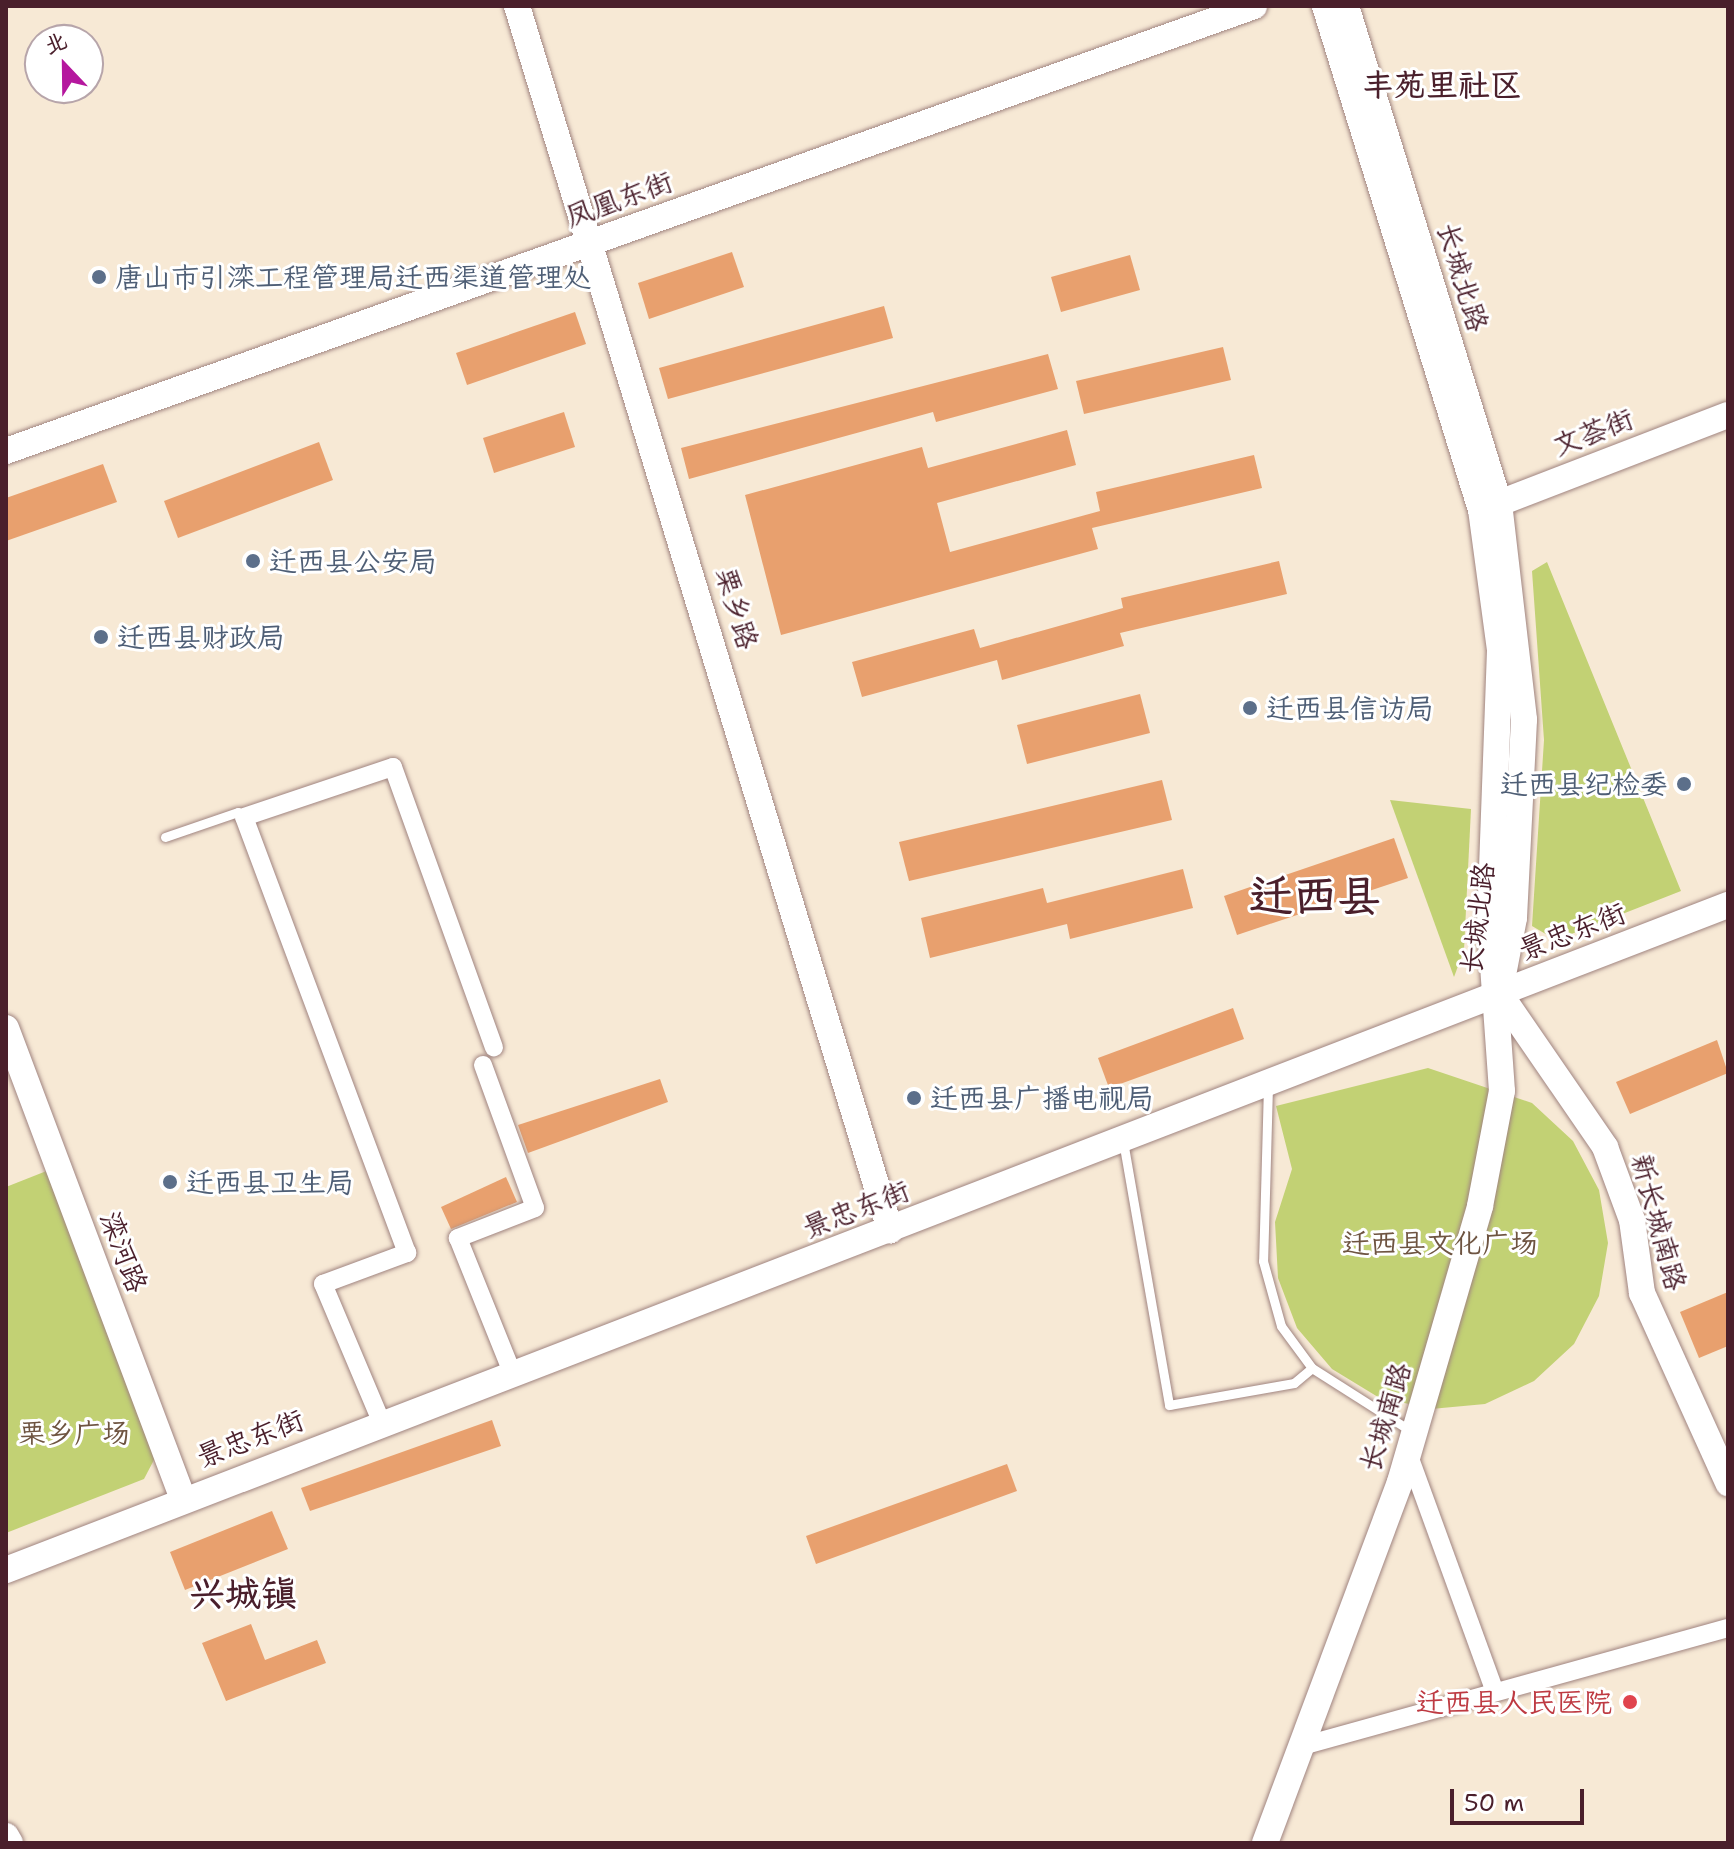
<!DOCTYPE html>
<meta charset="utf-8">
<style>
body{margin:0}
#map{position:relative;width:1734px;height:1849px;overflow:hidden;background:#f7e9d5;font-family:"Shantell Sans","LXGW WenKai TC",sans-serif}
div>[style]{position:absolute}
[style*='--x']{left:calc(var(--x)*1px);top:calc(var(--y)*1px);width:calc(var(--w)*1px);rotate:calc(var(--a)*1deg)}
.green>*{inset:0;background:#c2d174}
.building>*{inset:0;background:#e8a06e}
.roads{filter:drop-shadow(0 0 2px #a08480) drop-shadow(0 0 2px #a08480)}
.lane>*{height:9px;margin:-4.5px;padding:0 4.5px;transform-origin:4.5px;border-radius:4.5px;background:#fff}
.street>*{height:18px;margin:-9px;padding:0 9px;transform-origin:9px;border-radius:9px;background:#fff}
.secondary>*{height:26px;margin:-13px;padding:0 13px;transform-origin:13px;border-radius:13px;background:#fff}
.dots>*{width:22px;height:22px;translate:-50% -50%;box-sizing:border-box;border:4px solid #fff;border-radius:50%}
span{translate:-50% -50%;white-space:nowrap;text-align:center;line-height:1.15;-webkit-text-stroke:6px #fff;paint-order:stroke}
.street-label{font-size:28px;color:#4a1f2b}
.service-label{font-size:28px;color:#4e5e75}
.left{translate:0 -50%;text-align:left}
.right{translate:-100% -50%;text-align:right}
.park-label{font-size:28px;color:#6e5441}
.health-label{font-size:28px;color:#be3a42}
.quarter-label{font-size:32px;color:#4a1f2b;font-weight:700}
.district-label{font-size:36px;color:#4a1f2b;font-weight:700}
.town-label{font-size:44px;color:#4a1f2b;font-weight:700}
.frame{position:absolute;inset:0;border:8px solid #4a1f2b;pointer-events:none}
.north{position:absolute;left:24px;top:24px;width:80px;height:80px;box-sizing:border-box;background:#fff;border:2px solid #b7a5aa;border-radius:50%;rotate:338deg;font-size:22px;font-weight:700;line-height:32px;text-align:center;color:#4a1f2b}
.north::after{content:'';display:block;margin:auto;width:28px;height:36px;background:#b5179e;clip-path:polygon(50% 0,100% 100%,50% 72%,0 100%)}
.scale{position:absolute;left:1450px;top:1789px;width:134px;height:36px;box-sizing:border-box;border:4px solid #4a1f2b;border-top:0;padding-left:10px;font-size:24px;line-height:28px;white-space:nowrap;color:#4a1f2b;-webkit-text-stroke:6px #fff;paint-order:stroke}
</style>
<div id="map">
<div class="green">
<i style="clip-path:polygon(1547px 562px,1681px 891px,1556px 940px,1532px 926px,1544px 740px,1532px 571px)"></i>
<i style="clip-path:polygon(1390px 800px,1471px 809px,1464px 950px,1454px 977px)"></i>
<i style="clip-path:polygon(1428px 1068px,1532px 1103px,1573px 1141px,1599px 1190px,1608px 1243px,1599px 1296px,1574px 1344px,1534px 1381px,1485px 1404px,1431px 1409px,1378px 1397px,1332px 1369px,1297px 1328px,1278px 1278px,1275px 1222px,1292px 1169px,1276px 1106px)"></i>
<i style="clip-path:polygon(49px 1170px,156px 1456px,144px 1479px,6px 1533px,6px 1187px)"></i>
</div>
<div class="building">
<i style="clip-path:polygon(732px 252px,744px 287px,649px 319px,638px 283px)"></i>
<i style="clip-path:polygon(1130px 255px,1140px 290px,1061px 312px,1051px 277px)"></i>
<i style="clip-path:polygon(884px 306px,893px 338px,668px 399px,659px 368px)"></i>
<i style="clip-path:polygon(575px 312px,586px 344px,467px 385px,456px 353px)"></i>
<i style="clip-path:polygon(1223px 347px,1231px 380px,1084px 414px,1076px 381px)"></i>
<i style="clip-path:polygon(1048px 354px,1058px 389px,936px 422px,933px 412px,689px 479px,681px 448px)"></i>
<i style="clip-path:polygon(564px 412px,575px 447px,494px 473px,483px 438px)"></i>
<i style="clip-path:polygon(1067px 430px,1076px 465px,937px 503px,950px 552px,1100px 511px,1096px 492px,1254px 455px,1262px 488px,1092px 528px,1098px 549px,781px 635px,745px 495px,922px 447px,928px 468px)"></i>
<i style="clip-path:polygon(319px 442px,333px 480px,178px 538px,164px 501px)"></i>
<i style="clip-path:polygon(103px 464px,117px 502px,6px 541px,6px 498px)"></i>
<i style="clip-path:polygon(1279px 561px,1287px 594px,1120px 633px,1124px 646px,1002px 680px,997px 660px,862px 697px,852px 662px,974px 629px,980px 648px,1123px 608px,1121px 598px)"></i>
<i style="clip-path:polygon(1140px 694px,1150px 733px,1027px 764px,1017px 725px)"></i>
<i style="clip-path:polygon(1162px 780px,1172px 820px,909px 881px,899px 842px)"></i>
<i style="clip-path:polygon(1394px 838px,1408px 878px,1237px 935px,1224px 896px)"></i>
<i style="clip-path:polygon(1183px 869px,1193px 908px,1070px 939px,1067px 924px,930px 958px,921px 918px,1043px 888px,1047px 903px)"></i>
<i style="clip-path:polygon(1233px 1008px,1244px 1039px,1109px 1088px,1098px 1058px)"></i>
<i style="clip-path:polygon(1717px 1040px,1728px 1073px,1630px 1114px,1616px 1082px)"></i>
<i style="clip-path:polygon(660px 1079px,668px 1102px,528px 1153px,518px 1125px)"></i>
<i style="clip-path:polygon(506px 1177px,517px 1202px,451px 1229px,441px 1207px)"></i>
<i style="clip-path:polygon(1728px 1292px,1728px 1346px,1699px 1358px,1680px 1312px)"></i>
<i style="clip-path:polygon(492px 1420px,501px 1446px,310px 1511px,301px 1488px)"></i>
<i style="clip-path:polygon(1007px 1464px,1017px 1491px,816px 1564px,806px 1536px)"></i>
<i style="clip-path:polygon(272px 1511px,288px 1549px,185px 1590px,170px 1552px)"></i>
<i style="clip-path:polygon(251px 1624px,265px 1660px,317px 1640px,326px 1663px,226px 1701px,202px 1643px)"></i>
</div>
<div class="roads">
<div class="lane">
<i style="--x:165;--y:837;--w:77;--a:-18.9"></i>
<i style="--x:238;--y:812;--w:8;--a:40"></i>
<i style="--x:1268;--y:1086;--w:175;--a:91.6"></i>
<i style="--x:1263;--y:1261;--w:67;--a:74.5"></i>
<i style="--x:1281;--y:1326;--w:52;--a:53.6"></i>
<i style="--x:1312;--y:1368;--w:117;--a:32.5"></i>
<i style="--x:1123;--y:1141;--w:268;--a:80.1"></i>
<i style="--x:1169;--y:1405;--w:127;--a:-10"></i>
<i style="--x:1294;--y:1383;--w:23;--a:-40"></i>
</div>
<div class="street">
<i style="--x:483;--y:1065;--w:152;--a:70"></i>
<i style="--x:535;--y:1208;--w:83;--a:158.7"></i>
<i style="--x:458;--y:1238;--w:144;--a:68.1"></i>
<i style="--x:381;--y:1421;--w:149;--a:-112.9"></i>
<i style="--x:323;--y:1284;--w:90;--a:-20.3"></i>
<i style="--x:407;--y:1253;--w:465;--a:-110.5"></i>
<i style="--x:244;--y:817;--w:157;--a:-18.6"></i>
<i style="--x:393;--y:767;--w:298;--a:70.2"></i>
<i style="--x:1408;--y:1453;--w:254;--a:70"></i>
<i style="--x:1306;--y:1745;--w:438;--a:-15.5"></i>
</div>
<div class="secondary">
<i style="--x:517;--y:6;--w:1280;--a:73.05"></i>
<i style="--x:1346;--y:6;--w:520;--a:72.89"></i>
<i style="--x:1499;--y:503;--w:218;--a:83.4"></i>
<i style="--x:1524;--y:720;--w:198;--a:92.9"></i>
<i style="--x:1514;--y:918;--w:53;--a:100.9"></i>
<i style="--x:6;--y:451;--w:1325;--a:-19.62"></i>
<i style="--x:1484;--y:509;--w:261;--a:-21.1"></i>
<i style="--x:1500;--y:994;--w:186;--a:55.5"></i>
<i style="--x:1605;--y:1147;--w:78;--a:69.7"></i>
<i style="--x:1632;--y:1220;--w:74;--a:82.2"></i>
<i style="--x:1642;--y:1293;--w:209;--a:65.6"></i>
<i style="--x:6;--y:1028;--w:503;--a:69.4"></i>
<i style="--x:6;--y:1570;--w:1846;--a:-21.12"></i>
<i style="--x:6;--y:1836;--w:8;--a:60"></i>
<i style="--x:1265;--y:1843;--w:385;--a:-69.5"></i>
<i style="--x:1400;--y:1482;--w:287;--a:-73.8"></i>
<i style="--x:1480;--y:1206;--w:117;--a:-79.2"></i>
<i style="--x:1502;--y:1091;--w:168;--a:-94.1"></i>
<i style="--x:1490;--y:923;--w:273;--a:-87.9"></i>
<i style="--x:1500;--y:650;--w:141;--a:-97.7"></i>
<i style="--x:1481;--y:510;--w:528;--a:-107.2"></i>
</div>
</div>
<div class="dots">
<i style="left:99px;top:277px;background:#5c6f8a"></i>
<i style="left:253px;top:561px;background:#5c6f8a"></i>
<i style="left:101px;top:637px;background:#5c6f8a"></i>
<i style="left:1250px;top:708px;background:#5c6f8a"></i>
<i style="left:1684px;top:784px;background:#5c6f8a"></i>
<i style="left:914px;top:1098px;background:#5c6f8a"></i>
<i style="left:170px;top:1182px;background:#5c6f8a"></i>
<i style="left:1630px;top:1702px;background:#e0444e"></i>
</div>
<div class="street-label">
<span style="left:619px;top:199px;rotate:-20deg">凤凰东街</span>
<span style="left:1463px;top:277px;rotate:73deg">长城北路</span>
<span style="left:1593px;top:432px;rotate:-21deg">文荟街</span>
<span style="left:737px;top:608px;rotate:73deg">栗乡路</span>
<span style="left:1477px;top:918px;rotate:-83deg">长城北路</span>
<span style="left:1572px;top:931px;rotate:-21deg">景忠东街</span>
<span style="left:856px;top:1209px;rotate:-21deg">景忠东街</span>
<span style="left:1659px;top:1222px;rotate:75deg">新长城南路</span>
<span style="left:124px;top:1252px;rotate:69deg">滦河路</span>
<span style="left:1385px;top:1417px;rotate:-73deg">长城南路</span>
<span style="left:250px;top:1438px;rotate:-21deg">景忠东街</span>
</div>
<div class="service-label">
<span class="left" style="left:115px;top:277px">唐山市引滦工程管理局迁西渠道管理处</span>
<span class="left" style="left:269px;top:561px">迁西县公安局</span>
<span class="left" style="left:117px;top:637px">迁西县财政局</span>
<span class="left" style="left:1266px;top:708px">迁西县信访局</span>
<span class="right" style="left:1668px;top:784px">迁西县纪检委</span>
<span class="left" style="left:930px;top:1098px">迁西县广播电视局</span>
<span class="left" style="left:186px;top:1182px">迁西县卫生局</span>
</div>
<div class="park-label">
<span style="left:1440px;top:1243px">迁西县文化广场</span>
<span style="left:74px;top:1433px">栗乡广场</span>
</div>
<div class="health-label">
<span class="right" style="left:1612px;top:1702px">迁西县人民医院</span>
</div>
<div class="quarter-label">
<span style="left:1442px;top:85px">丰苑里社区</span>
</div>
<div class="district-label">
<span style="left:243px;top:1594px">兴城镇</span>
</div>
<div class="town-label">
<span style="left:1315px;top:896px">迁西县</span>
</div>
<div class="frame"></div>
<div class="north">北</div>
<div class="scale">50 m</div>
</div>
